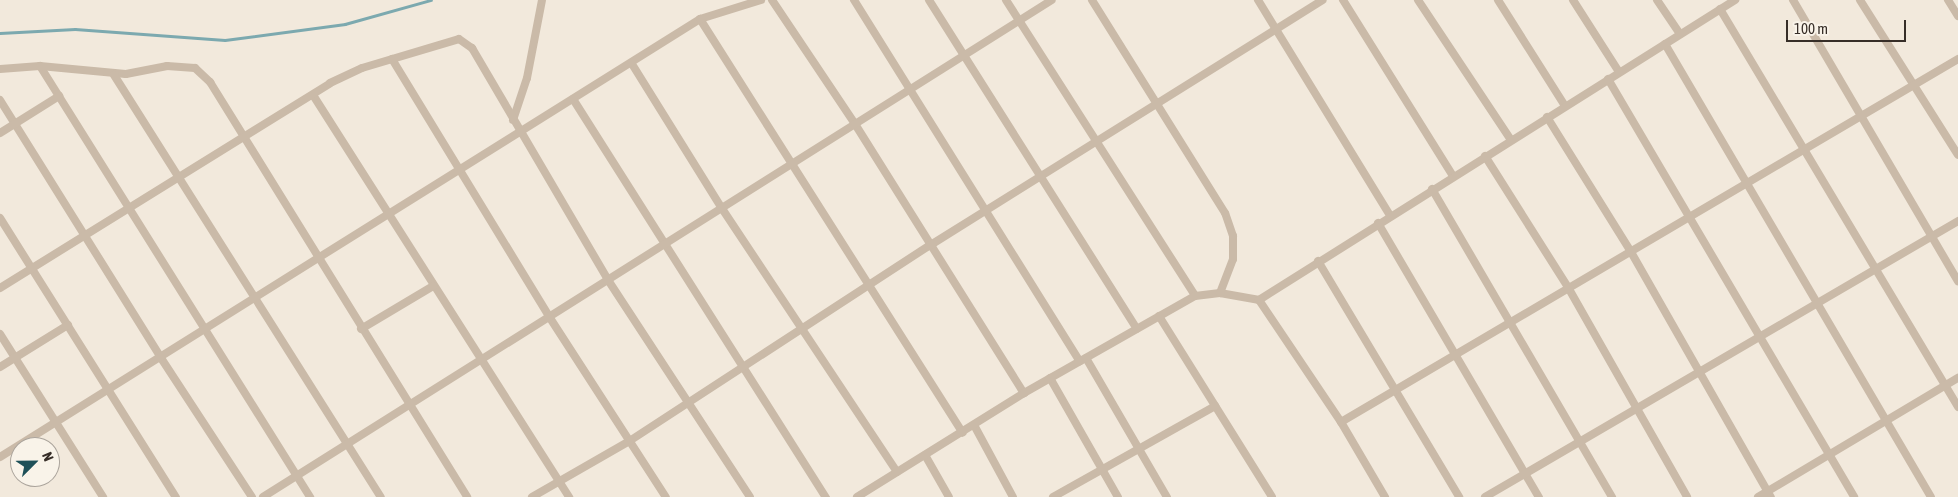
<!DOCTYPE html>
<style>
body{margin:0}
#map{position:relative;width:1958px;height:497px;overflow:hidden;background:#f2e9dc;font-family:"Asap Condensed",sans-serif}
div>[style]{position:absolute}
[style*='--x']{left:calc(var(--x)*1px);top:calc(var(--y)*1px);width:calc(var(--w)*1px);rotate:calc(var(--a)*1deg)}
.stream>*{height:2.5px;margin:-1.25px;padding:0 1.25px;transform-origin:1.25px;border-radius:1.25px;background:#7ca9af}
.street>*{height:8px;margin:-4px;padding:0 4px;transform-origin:4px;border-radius:4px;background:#cabaa8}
span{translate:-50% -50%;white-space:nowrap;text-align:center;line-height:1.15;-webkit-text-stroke:4.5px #f9f3e9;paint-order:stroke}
.north{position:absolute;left:10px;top:437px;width:50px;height:50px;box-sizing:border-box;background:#f9f3e9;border:1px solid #aba49c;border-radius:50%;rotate:67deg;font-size:14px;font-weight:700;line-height:20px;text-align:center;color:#372e28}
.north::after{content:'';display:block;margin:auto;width:18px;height:22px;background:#1e5058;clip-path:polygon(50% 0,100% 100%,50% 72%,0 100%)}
.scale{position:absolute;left:1786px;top:20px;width:120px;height:22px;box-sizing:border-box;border:2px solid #372e28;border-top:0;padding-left:6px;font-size:15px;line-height:18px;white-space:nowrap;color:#372e28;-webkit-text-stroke:4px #f9f3e9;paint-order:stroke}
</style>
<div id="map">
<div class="stream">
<i style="--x:0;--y:33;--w:75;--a:-3.1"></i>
<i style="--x:75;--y:29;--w:150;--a:4.2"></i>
<i style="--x:225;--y:40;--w:121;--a:-7.6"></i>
<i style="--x:345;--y:24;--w:89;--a:-15.6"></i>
</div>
<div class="street">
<i style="--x:772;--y:0;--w:149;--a:56.2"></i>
<i style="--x:855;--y:124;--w:318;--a:57.9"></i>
<i style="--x:854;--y:0;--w:426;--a:58"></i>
<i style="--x:929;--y:0;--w:389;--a:57.7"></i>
<i style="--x:1006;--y:0;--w:351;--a:57.4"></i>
<i style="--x:1258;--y:0;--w:252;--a:58.5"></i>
<i style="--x:1343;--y:0;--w:208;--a:58"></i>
<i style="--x:1418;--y:0;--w:168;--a:56.4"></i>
<i style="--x:1498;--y:0;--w:125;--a:57.7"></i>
<i style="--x:1573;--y:0;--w:85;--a:57.4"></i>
<i style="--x:1657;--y:0;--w:41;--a:55.9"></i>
<i style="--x:1793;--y:0;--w:326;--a:59.6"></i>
<i style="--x:1860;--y:0;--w:183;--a:57.7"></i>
<i style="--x:1948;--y:0;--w:19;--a:58"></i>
<i style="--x:1720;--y:9;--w:464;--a:59.1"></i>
<i style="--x:700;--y:19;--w:490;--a:57.6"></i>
<i style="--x:1665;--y:44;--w:525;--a:59.58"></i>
<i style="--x:392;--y:59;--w:303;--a:58.6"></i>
<i style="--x:550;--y:318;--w:213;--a:57.1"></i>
<i style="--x:632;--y:64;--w:168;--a:58.1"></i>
<i style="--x:721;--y:207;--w:318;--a:56.4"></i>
<i style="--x:40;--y:66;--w:509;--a:57.93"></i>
<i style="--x:0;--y:69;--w:40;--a:-4.3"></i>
<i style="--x:40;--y:66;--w:86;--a:5.3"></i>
<i style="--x:126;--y:74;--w:42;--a:-11"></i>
<i style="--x:167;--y:66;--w:28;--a:4"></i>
<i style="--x:195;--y:68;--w:21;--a:43"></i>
<i style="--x:210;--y:82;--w:488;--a:58.2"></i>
<i style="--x:114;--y:75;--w:499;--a:57.7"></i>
<i style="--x:1608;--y:79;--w:485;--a:59.5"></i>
<i style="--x:313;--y:95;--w:477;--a:57.5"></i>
<i style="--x:573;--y:99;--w:472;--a:57.6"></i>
<i style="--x:0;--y:100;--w:304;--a:58"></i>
<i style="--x:161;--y:358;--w:166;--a:56.8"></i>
<i style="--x:1547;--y:117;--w:159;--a:58.1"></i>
<i style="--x:1631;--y:252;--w:282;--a:60.3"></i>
<i style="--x:513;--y:120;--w:44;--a:-71.6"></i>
<i style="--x:527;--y:78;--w:79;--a:-79.1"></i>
<i style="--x:0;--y:133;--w:70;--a:-32.1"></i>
<i style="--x:1485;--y:156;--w:157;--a:57.7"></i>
<i style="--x:1569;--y:289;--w:239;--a:60.4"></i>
<i style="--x:1432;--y:189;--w:357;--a:59.7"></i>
<i style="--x:0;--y:218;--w:330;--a:57.8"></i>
<i style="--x:1378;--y:223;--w:318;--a:59.6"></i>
<i style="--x:1318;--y:261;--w:275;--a:59.1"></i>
<i style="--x:0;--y:288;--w:388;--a:-31.8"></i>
<i style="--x:330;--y:83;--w:35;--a:-25"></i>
<i style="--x:362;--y:68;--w:101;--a:-16.6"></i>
<i style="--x:459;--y:39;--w:16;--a:35"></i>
<i style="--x:472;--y:48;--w:269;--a:59.6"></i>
<i style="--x:608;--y:280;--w:259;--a:56.8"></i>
<i style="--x:1220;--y:293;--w:40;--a:10"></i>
<i style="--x:1259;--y:300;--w:147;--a:56.1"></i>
<i style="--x:1341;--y:422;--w:87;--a:59.6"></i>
<i style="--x:1259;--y:300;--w:563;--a:-32.22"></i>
<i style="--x:1159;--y:316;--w:213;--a:58"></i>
<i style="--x:361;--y:329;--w:84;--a:-30.8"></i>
<i style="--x:0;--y:334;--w:193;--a:57.7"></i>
<i style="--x:1086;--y:358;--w:161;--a:59.8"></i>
<i style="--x:0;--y:367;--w:80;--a:-31.7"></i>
<i style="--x:1050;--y:378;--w:137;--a:60.3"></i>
<i style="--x:1341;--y:422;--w:716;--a:-30.47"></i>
<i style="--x:974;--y:425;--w:82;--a:61.6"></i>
<i style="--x:925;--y:455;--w:48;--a:60.3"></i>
<i style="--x:0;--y:457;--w:826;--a:-32.03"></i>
<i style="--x:700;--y:19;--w:64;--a:-17.3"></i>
<i style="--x:263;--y:497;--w:932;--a:-32.21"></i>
<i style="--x:532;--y:497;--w:114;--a:-29.9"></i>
<i style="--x:631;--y:440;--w:356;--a:-33.1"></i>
<i style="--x:929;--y:246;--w:464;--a:-32"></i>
<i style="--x:857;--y:497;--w:197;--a:-31.9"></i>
<i style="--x:1024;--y:393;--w:197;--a:-29.6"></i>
<i style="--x:1195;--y:296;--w:25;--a:-7"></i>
<i style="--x:1220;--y:293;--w:36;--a:-69"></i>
<i style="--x:1233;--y:259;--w:23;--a:-90"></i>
<i style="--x:1233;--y:236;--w:24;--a:-109"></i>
<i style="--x:1225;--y:213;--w:251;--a:-122"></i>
<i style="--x:1053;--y:497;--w:186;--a:-29.3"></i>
<i style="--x:1485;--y:497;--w:548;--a:-30.26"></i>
<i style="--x:1758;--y:497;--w:233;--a:-30.8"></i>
</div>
<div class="north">N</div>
<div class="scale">100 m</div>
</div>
